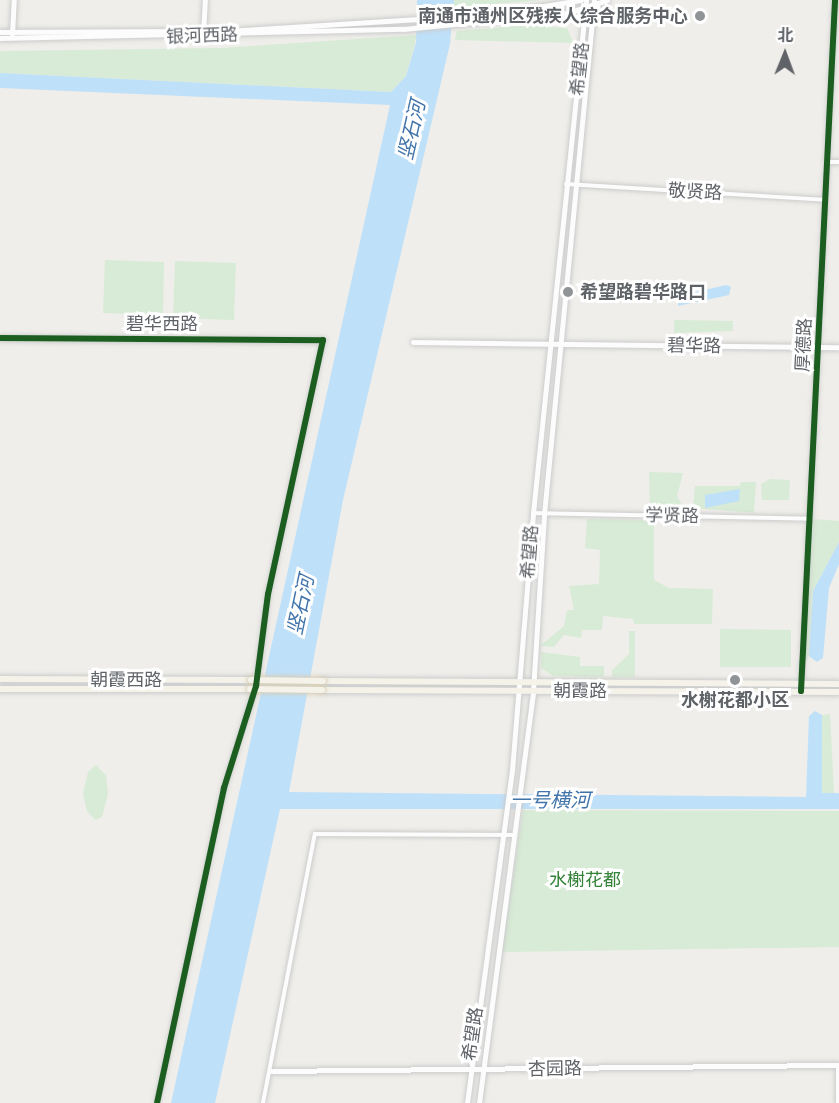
<!DOCTYPE html>
<meta charset="utf-8">
<style>
body{margin:0}
#map{position:relative;width:839px;height:1103px;overflow:hidden;background:#efeeea;font-family:Jost,"Noto Sans SC",sans-serif}
div>[style]{position:absolute}
[style*='--x']{left:calc(var(--x)*1px);top:calc(var(--y)*1px);width:calc(var(--w)*1px);rotate:calc(var(--a)*1deg)}
.green>*{inset:0;background:#d8ebd6}
.water>*{inset:0;background:#bfe0f9}
.roads{filter:drop-shadow(0 0 2px #cbcccc) drop-shadow(0 0 2px #cbcccc)}
.street>*{height:4px;margin:-2px;padding:0 2px;transform-origin:2px;border-radius:2px;background:#fdfcfc}
.secondary>*{height:5px;margin:-2.5px;padding:0 2.5px;transform-origin:2.5px;border-radius:2.5px;background:#fdfcfc}
.primary>*{height:6px;margin:-3px;padding:0 3px;transform-origin:3px;border-radius:3px;background:#f4f2e9}
.bridges{filter:drop-shadow(0 0 2px #d7ceb8) drop-shadow(0 0 2px #d7ceb8)}
.primary-bridge>*{height:6px;margin:-3px;padding:0 3px;transform-origin:3px;border-radius:3px;background:#f4f2e9}
.cycleway>*{height:6px;margin:-3px;padding:0 3px;transform-origin:3px;border-radius:3px;background:#1b5e20}
.dots>*{width:16px;height:16px;translate:-50% -50%;box-sizing:border-box;border:3px solid #fff;border-radius:50%}
span{translate:-50% -50%;white-space:nowrap;text-align:center;line-height:1.15;-webkit-text-stroke:6px #fff;paint-order:stroke}
.poi-label{font-size:18px;color:#5f6368;font-weight:700}
.right{translate:-100% -50%;text-align:right}
.left{translate:0 -50%;text-align:left}
.street-label{font-size:18px;color:#5f6368}
.park-label{font-size:18px;color:#348238}
.water-label{font-size:20px;color:#4174aa;font-style:italic}
.north{position:absolute;left:755px;top:24px;width:60px;height:60px;-webkit-text-stroke:4px #fff;paint-order:stroke;rotate:1deg;font-size:16px;font-weight:700;line-height:24px;text-align:center;color:#5f6368}
.north::after{content:'';display:block;margin:auto;width:21px;height:27px;background:#5f6368;clip-path:polygon(50% 0,100% 100%,50% 72%,0 100%)}
</style>
<div id="map">
<div class="green">
<i style="clip-path:polygon(454px 0,542px 0,452px 8px)"></i>
<i style="clip-path:polygon(528px 25px,567px 28px,574px 43px,455px 40px,457px 31px)"></i>
<i style="clip-path:polygon(417px 35px,406px 76px,391px 92px,0 73px,0 51px,222px 48px)"></i>
<i style="clip-path:polygon(105px 260px,164px 262px,163px 315px,103px 313px)"></i>
<i style="clip-path:polygon(175px 261px,236px 263px,234px 320px,173px 318px)"></i>
<i style="clip-path:polygon(674px 320px,733px 321px,733px 331px,674px 333px)"></i>
<i style="clip-path:polygon(649px 472px,683px 473px,677px 496px,683px 506px,675px 512px,650px 511px)"></i>
<i style="clip-path:polygon(770px 479px,790px 480px,789px 500px,762px 500px,761px 484px)"></i>
<i style="clip-path:polygon(741px 482px,756px 482px,754px 513px,693px 508px,695px 486px,740px 486px)"></i>
<i style="clip-path:polygon(587px 519px,654px 520px,654px 580px,669px 588px,713px 589px,712px 624px,634px 624px,633px 619px,603px 616px,602px 630px,582px 630px,581px 638px,564px 635px,554px 647px,540px 646px,564px 626px,567px 610px,574px 610px,569px 586px,599px 584px,600px 550px,585px 548px)"></i>
<i style="clip-path:polygon(812px 519px,839px 521px,839px 542px,813px 591px,809px 656px,804px 662px)"></i>
<i style="clip-path:polygon(720px 629px,791px 630px,791px 667px,720px 667px)"></i>
<i style="clip-path:polygon(629px 631px,635px 631px,635px 677px,612px 677px,612px 670px,629px 654px)"></i>
<i style="clip-path:polygon(541px 652px,580px 657px,580px 666px,604px 666px,604px 677px,553px 676px,541px 668px)"></i>
<i style="clip-path:polygon(830px 714px,834px 793px,822px 793px,822px 715px)"></i>
<i style="clip-path:polygon(96px 765px,106px 775px,108px 794px,102px 817px,95px 820px,87px 811px,83px 794px,88px 772px)"></i>
<i style="clip-path:polygon(523px 810px,839px 811px,839px 947px,502px 952px)"></i>
</div>
<div class="water">
<i style="clip-path:polygon(417px 0,454px 0,450px 44px,343px 500px,289px 792px,806px 797px,809px 716px,815px 711px,822px 715px,822px 793px,839px 793px,839px 809px,280px 809px,215px 1103px,171px 1103px,390px 105px,0 88px,0 73px,391px 92px,406px 76px,416px 42px)"></i>
<i style="clip-path:polygon(726px 285px,731px 287px,729px 295px,678px 306px,678px 296px)"></i>
<i style="clip-path:polygon(740px 489px,739px 501px,705px 508px,705px 495px)"></i>
<i style="clip-path:polygon(839px 542px,839px 564px,829px 588px,823px 658px,817px 662px,809px 656px,813px 591px)"></i>
</div>
<div class="roads">
<div class="street">
<i style="--x:827;--y:162;--w:12;--a:0"></i>
<i style="--x:566;--y:184;--w:260;--a:3.5"></i>
<i style="--x:533;--y:513;--w:277;--a:1.2"></i>
<i style="--x:801;--y:691;--w:692;--a:-87.18"></i>
<i style="--x:157;--y:1103;--w:322;--a:-78"></i>
<i style="--x:224;--y:788;--w:107;--a:-72.6"></i>
<i style="--x:256;--y:686;--w:93;--a:-82.6"></i>
<i style="--x:268;--y:594;--w:260;--a:-77.8"></i>
<i style="--x:263;--y:1103;--w:274;--a:-79.1"></i>
<i style="--x:315;--y:834;--w:199;--a:0.3"></i>
<i style="--x:838;--y:1103;--w:38;--a:-90"></i>
</div>
<div class="secondary">
<i style="--x:0;--y:32;--w:227;--a:-0.3"></i>
<i style="--x:227;--y:31;--w:268;--a:-3.6"></i>
<i style="--x:494;--y:14;--w:88;--a:-9.1"></i>
<i style="--x:12;--y:34;--w:34;--a:-87"></i>
<i style="--x:203;--y:35;--w:35;--a:-87"></i>
<i style="--x:0;--y:38;--w:403;--a:-1.3"></i>
<i style="--x:403;--y:29;--w:165;--a:-5.6"></i>
<i style="--x:567;--y:13;--w:42;--a:-18"></i>
<i style="--x:0;--y:338;--w:323;--a:0.4"></i>
<i style="--x:413;--y:342;--w:426;--a:0.7"></i>
<i style="--x:271;--y:1071;--w:568;--a:-0.61"></i>
<i style="--x:467;--y:1103;--w:336;--a:-82.3"></i>
<i style="--x:512;--y:770;--w:258;--a:-85.3"></i>
<i style="--x:533;--y:513;--w:516;--a:-84.1"></i>
<i style="--x:479;--y:1103;--w:416;--a:-82.5"></i>
<i style="--x:533;--y:691;--w:177;--a:-86.4"></i>
<i style="--x:544;--y:514;--w:516;--a:-84.44"></i>
</div>
<div class="primary">
<i style="--x:0;--y:679;--w:251;--a:0.2"></i>
<i style="--x:323;--y:681;--w:516;--a:0.33"></i>
<i style="--x:0;--y:689;--w:250;--a:0"></i>
<i style="--x:322;--y:690;--w:517;--a:0.22"></i>
</div>
</div>
<div class="bridges">
<div class="primary-bridge">
<i style="--x:251;--y:680;--w:72;--a:0.8"></i>
<i style="--x:250;--y:689;--w:72;--a:0.8"></i>
</div>
</div>
<div class="cycleway">
<i style="--x:0;--y:338;--w:323;--a:0.4"></i>
<i style="--x:323;--y:340;--w:260;--a:102.2"></i>
<i style="--x:268;--y:594;--w:93;--a:97.4"></i>
<i style="--x:256;--y:686;--w:107;--a:107.4"></i>
<i style="--x:224;--y:788;--w:322;--a:102"></i>
<i style="--x:801;--y:691;--w:692;--a:-87.18"></i>
</div>
<div class="dots">
<i style="left:700px;top:16px;background:#919496"></i>
<i style="left:568px;top:292px;background:#919496"></i>
<i style="left:735px;top:680px;background:#919496"></i>
</div>
<div class="poi-label">
<span class="right" style="left:688px;top:16px">南通市通州区残疾人综合服务中心</span>
<span class="left" style="left:580px;top:292px">希望路碧华路口</span>
<span style="left:735px;top:700px">水榭花都小区</span>
</div>
<div class="street-label">
<span style="left:202px;top:36px;rotate:-2deg">银河西路</span>
<span style="left:580px;top:69px;rotate:-84deg">希望路</span>
<span style="left:695px;top:192px;rotate:3deg">敬贤路</span>
<span style="left:162px;top:324px">碧华西路</span>
<span style="left:804px;top:345px;rotate:-87deg">厚德路</span>
<span style="left:694px;top:346px;rotate:1deg">碧华路</span>
<span style="left:672px;top:516px;rotate:1deg">学贤路</span>
<span style="left:530px;top:552px;rotate:-86deg">希望路</span>
<span style="left:126px;top:680px">朝霞西路</span>
<span style="left:580px;top:691px">朝霞路</span>
<span style="left:473px;top:1034px;rotate:-82deg">希望路</span>
<span style="left:555px;top:1069px;rotate:-1deg">杏园路</span>
</div>
<div class="park-label">
<span style="left:585px;top:880px">水榭花都</span>
</div>
<div class="water-label">
<span style="left:412px;top:130px;rotate:-77deg">竖石河</span>
<span style="left:301px;top:605px;rotate:-78deg">竖石河</span>
<span style="left:550px;top:800px">一号横河</span>
</div>
<div class="north">北</div>
</div>
